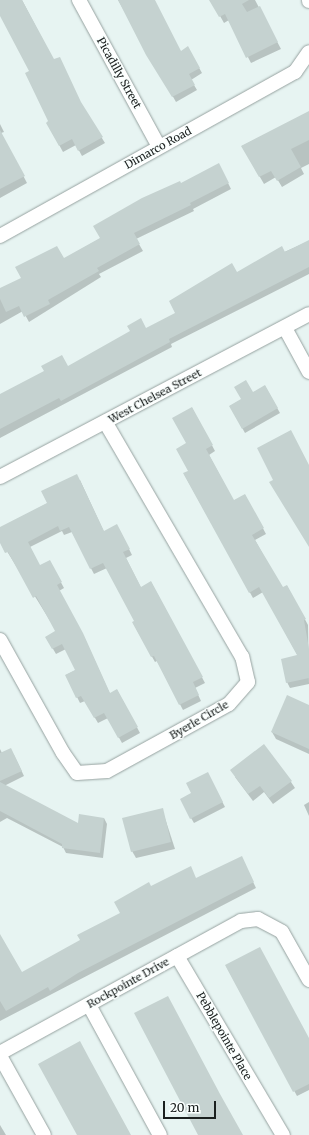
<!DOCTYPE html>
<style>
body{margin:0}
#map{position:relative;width:309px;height:1135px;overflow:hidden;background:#e7f4f2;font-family:Merriweather,serif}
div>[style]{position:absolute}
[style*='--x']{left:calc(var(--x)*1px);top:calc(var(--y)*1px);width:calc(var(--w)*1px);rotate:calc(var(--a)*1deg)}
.shadow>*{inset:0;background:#0003}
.building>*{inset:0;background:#c5d2d0}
.roads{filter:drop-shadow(0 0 1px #96a2a0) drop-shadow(0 0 1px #96a2a0)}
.street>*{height:14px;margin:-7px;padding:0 7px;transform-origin:7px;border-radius:7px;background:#fff}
span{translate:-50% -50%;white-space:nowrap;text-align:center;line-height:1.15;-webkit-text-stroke:3px #fafffe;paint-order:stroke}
.street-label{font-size:11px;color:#1a1f1e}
.scale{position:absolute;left:163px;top:1101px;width:53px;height:18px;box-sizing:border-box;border:2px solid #1a1f1e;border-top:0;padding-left:5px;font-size:12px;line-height:14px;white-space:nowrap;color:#1a1f1e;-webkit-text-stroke:3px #fafffe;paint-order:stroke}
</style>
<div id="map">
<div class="shadow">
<i style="clip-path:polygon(0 0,22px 0,54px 61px,105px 143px,82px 156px,76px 145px,63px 152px,47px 123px,50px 122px,31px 72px,0 14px)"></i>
<i style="clip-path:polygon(118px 0,145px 0,181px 52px,188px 48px,202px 73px,191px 80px,197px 90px,176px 102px)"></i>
<i style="clip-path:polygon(211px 0,255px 0,281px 49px,251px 63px,229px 20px,224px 23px)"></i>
<i style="clip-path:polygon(309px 112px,309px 164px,301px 168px,304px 174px,282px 187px,276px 177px,264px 184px,242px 146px)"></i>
<i style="clip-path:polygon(0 124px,4px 132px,1px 133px,27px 183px,0 198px)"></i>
<i style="clip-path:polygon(222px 171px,231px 189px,193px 209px,194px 211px,136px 239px,143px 251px,99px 274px,101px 277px,29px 322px,23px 311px,0 324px,0 289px,64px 259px,101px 238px,180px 184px)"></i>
<i style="clip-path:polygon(309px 241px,309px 274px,171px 344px,172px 347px,0 438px,0 396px,68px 368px,146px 330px,176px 314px,237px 273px)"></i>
<i style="clip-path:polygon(265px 386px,280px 413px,245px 433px,230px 406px)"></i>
<i style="clip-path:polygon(192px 408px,215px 451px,209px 455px,234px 502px,245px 495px,266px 534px,255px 540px,282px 589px,287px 586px,308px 625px,309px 684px,290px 688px,287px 682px,298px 656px,263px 592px,253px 598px,184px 474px,189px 471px,187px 444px)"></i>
<i style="clip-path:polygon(80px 480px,104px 532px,120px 531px,132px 555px,126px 558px,141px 588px,151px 582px,205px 683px,195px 688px,201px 701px,183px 710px,157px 661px,155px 662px,133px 623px,136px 622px,107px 568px,94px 574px,72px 532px,64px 535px,62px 531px,30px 547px,40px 567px,50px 562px,64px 588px,59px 591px,85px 639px,110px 694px,117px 690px,140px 733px,122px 743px,108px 718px,98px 723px,85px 701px,80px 703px,66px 675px,76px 670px,66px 649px,56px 654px,46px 637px,57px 632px,0 540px,0 528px,48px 503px)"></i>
<i style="clip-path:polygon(309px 706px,309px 754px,276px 739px,272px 732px)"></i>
<i style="clip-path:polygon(0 749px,2px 753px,14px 755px,24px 776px,4px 786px,78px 824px,104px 818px,107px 824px,103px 858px,66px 853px,63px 847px,7px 818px,0 822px)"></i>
<i style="clip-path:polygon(235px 777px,291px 782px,295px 788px,273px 804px,264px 792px,253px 801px)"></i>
<i style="clip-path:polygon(210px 778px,225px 807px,194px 823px,191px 818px,193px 793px)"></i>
<i style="clip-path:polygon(309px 802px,309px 816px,304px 805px)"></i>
<i style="clip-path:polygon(162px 809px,175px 849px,136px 858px,132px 851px)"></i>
<i style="clip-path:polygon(244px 863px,256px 888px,0 1021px,0 936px,22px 974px,81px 941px,121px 914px,151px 887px,196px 879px)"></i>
<i style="clip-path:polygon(226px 966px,309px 1040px,309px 1090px,297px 1096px)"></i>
<i style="clip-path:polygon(0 1125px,6px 1135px,0 1135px)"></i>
</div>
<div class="building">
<i style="clip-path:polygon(0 0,22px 0,54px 59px,60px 57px,81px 102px,103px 137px,78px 151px,72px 139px,59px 146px,46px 123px,48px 121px,25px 73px,29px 71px,0 16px)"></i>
<i style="clip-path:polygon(118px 0,155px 0,181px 51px,188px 46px,200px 68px,189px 74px,195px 85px,172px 97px,146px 55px)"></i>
<i style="clip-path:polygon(209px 0,249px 0,242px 4px,247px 12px,260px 6px,278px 42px,246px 58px,225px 14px,219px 17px)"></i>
<i style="clip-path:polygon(309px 111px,309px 140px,291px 149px,301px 167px,277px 181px,271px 171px,259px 177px,241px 146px)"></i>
<i style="clip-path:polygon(0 130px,25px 176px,0 189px)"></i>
<i style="clip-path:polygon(219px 163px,229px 183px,190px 203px,191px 205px,134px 233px,140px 244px,97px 268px,99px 271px,48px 300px,50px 304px,24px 317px,19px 306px,6px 312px,0 299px,0 288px,21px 278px,15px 267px,57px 246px,64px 258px,100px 238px,93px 226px,142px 198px,180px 181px,181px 183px)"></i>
<i style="clip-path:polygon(309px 240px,309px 267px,169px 339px,170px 342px,61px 401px,59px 398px,0 429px,0 394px,44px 371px,41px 366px,62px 355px,68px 366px,130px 331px,127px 326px,141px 318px,146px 328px,175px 313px,169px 301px,232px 263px,237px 272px,282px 246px,285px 252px)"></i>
<i style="clip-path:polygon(246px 380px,253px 392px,265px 385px,278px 408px,242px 429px,229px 406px,241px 399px,234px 387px)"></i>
<i style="clip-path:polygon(192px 407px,213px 445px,206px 449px,234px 500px,245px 494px,264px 528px,252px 535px,283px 587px,287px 585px,306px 619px,304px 620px,309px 649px,309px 678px,286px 683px,281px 659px,297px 655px,259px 587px,249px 593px,183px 473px,188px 471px,176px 449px,186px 443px,172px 418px)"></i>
<i style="clip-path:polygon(291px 430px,309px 465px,309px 547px,269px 482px,273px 480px,257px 448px)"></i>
<i style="clip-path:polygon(77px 474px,104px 531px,117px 524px,130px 549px,123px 552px,141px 587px,151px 581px,203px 677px,193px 682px,199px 695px,179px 705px,154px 656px,151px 657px,132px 622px,134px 621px,103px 563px,90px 569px,69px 527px,60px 531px,58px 526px,28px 542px,40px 565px,50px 560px,62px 582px,57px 585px,83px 633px,110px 693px,117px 689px,138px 727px,118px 738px,104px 713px,94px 718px,81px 696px,76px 698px,65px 675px,75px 670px,62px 644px,52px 649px,45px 637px,55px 631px,36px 596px,33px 598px,8px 552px,5px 553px,0 543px,0 527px,47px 503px,41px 491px)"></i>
<i style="clip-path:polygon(287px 695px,309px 705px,309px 749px,271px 732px)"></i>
<i style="clip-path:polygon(264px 744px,292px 781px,269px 798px,260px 786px,248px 794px,230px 770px)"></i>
<i style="clip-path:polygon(11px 748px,22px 771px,0 781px,0 753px)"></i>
<i style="clip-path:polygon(208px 772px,223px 802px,190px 819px,180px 799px,191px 793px,186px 783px)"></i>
<i style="clip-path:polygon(0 782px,78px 823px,79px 814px,104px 818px,100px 853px,62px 848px,62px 844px,0 811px)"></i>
<i style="clip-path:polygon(163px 808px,171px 842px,131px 852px,122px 818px)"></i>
<i style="clip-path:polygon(242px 856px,254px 882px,78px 973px,50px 991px,48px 987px,6px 1011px,0 1001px,0 934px,22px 972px,80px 940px,77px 935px,120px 913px,114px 902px,149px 882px,151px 886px,191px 866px,196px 878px)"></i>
<i style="clip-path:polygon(260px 947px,309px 1038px,309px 1084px,293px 1092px,225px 965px)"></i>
<i style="clip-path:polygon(168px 996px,220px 1094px,243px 1135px,198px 1135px,134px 1013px)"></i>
<i style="clip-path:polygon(80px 1041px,89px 1058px,131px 1135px,77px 1135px,55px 1095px,38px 1064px)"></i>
</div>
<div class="roads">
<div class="street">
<i style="--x:79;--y:0;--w:167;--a:61.4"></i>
<i style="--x:309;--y:0;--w:1;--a:90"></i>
<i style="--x:0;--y:236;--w:338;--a:-29.1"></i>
<i style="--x:295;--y:72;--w:24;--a:-55"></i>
<i style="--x:285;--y:328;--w:50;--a:61.4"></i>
<i style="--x:0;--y:477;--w:349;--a:-27.8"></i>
<i style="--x:0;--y:640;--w:129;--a:60.9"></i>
<i style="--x:63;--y:753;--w:24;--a:55"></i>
<i style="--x:77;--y:773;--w:30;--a:-4"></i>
<i style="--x:107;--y:771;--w:139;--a:-28.8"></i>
<i style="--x:229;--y:704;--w:29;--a:-49"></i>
<i style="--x:248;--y:682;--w:26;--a:-103"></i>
<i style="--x:242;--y:657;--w:272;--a:-120.2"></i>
<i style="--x:177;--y:956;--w:208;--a:59.4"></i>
<i style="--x:89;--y:1005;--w:148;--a:61.4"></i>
<i style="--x:0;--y:1053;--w:275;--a:-28.7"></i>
<i style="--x:241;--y:921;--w:17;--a:-7"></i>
<i style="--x:258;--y:919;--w:27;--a:28"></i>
<i style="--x:282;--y:932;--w:55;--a:60.6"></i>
<i style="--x:0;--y:1056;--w:90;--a:60.9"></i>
</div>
</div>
<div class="street-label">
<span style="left:119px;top:73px;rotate:61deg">Picadilly Street</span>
<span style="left:158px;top:148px;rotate:-29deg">Dimarco Road</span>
<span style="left:155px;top:396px;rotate:-28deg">West Chelsea Street</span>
<span style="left:199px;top:720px;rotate:-30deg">Byerle Circle</span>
<span style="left:128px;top:983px;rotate:-29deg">Rockpointe Drive</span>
<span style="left:224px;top:1036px;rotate:60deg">Pebblepointe Place</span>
</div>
<div class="scale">20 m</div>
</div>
